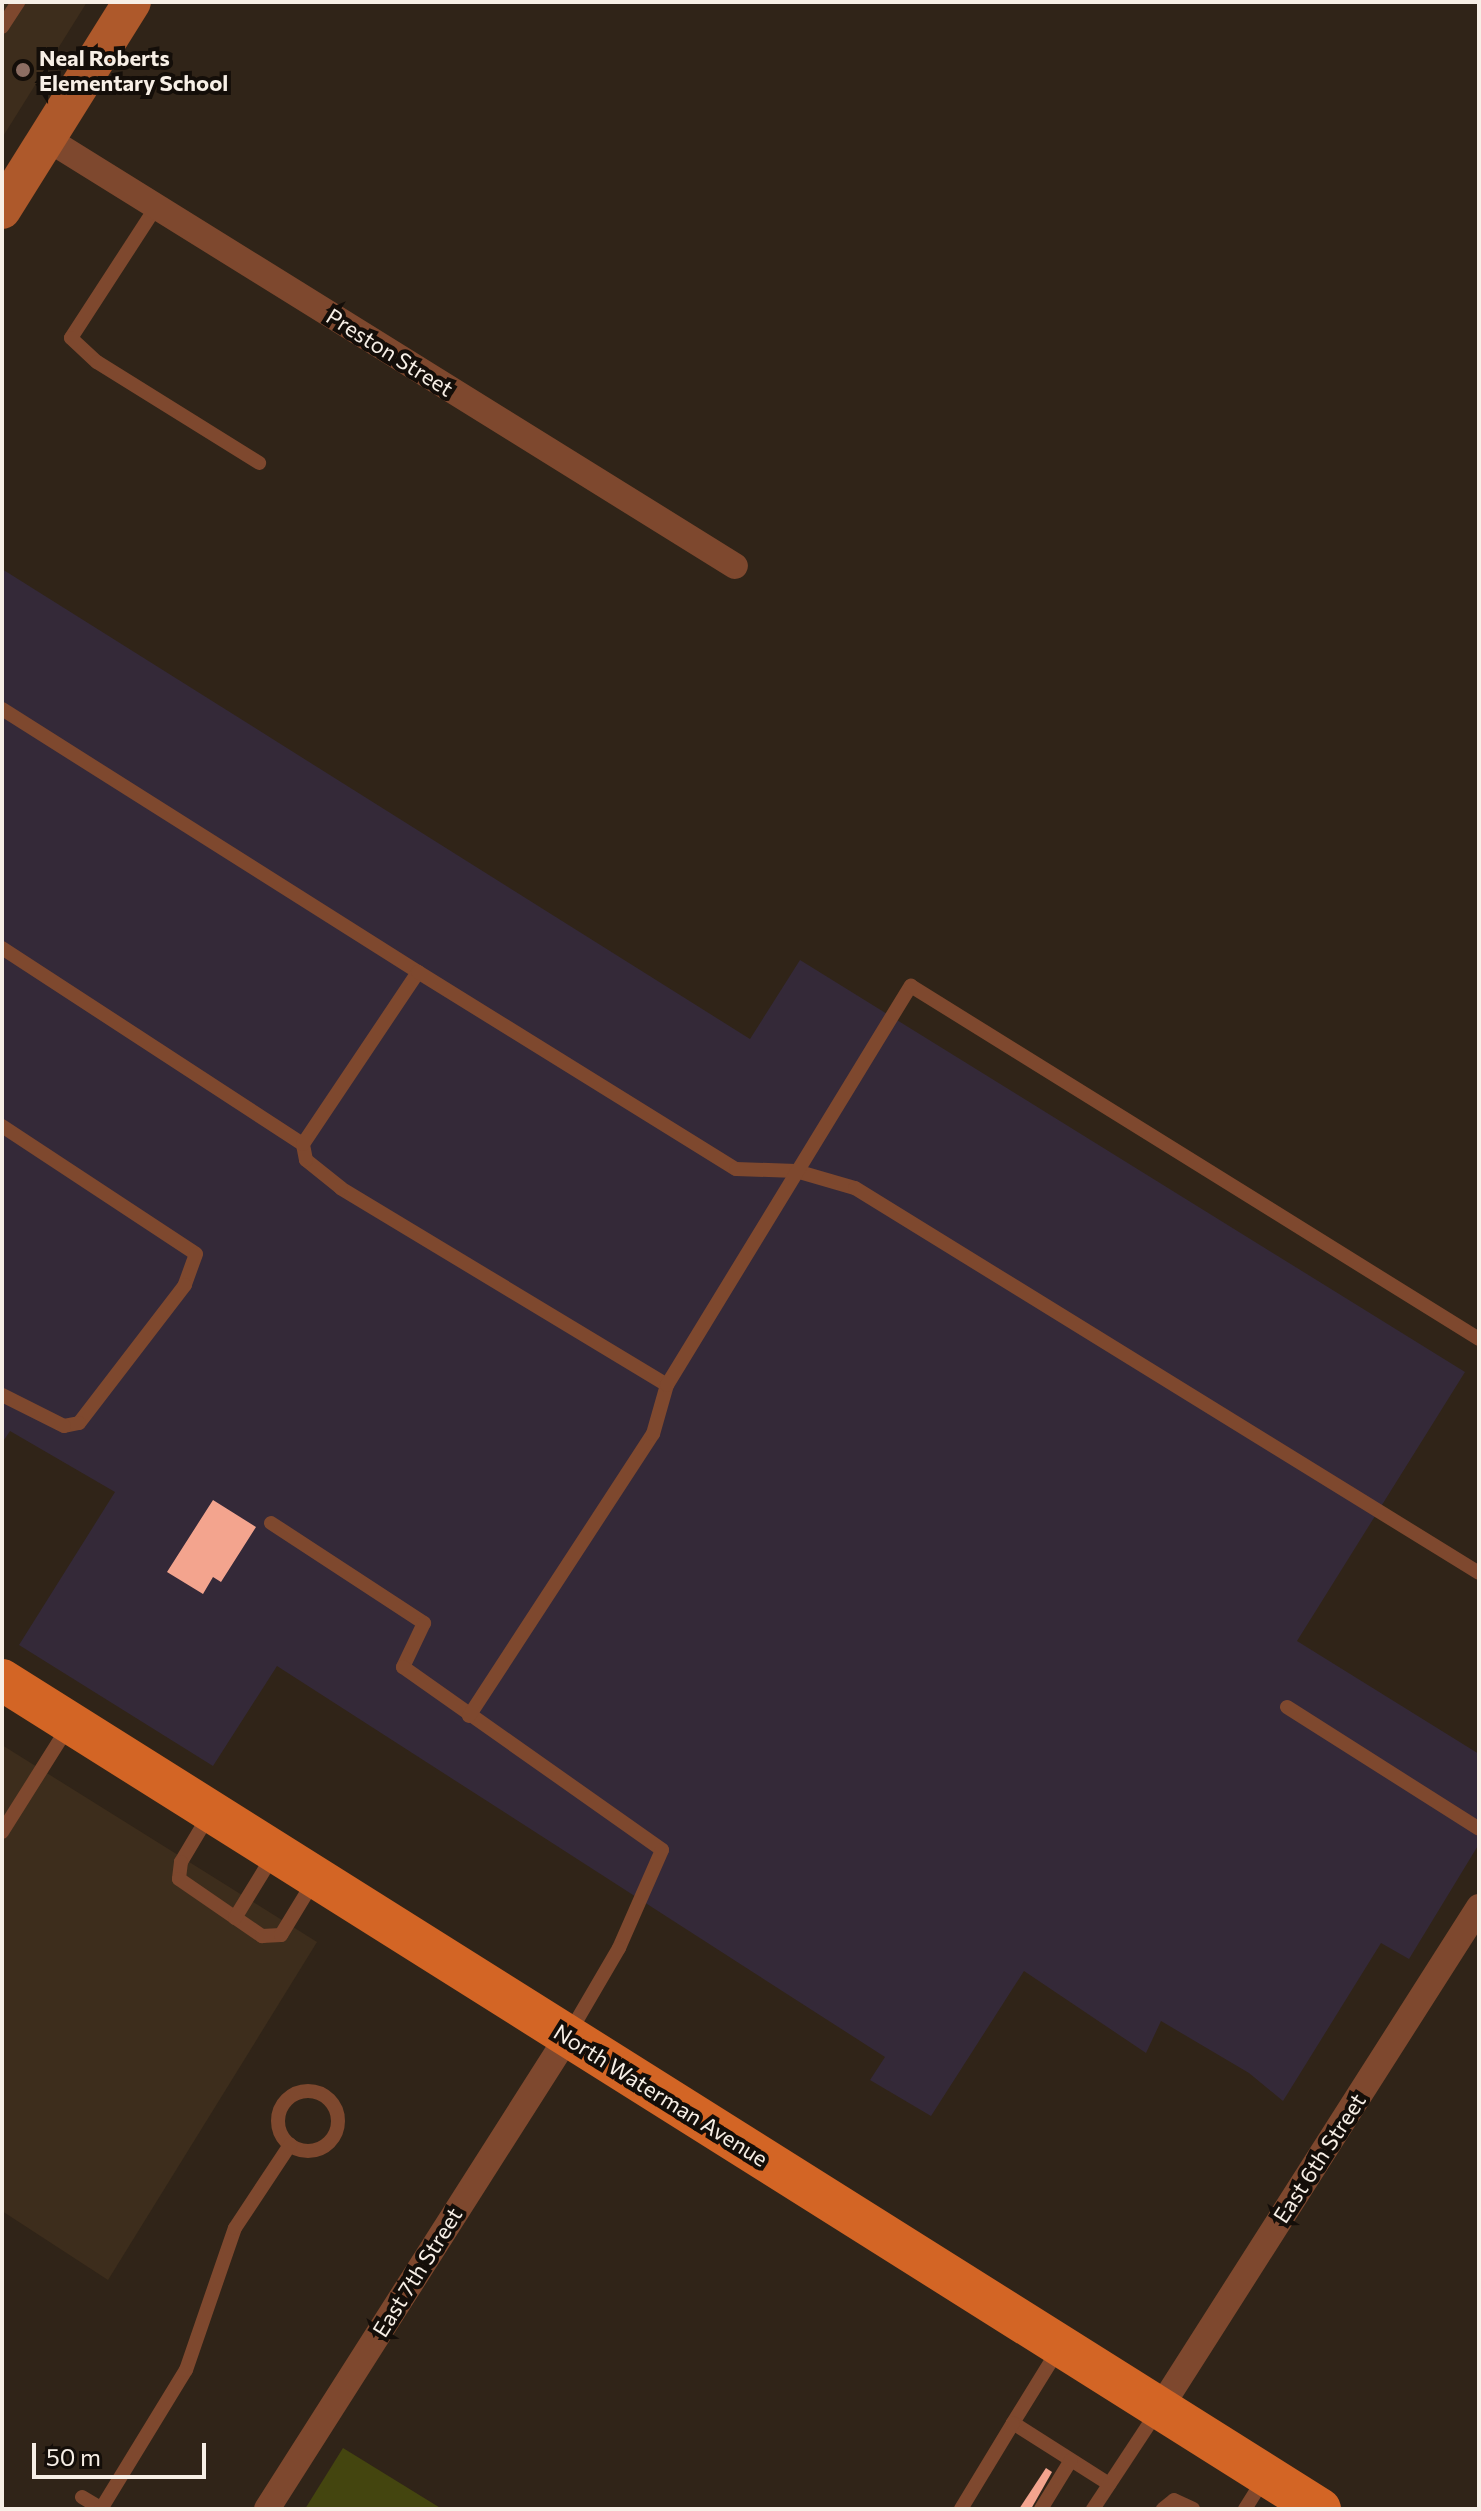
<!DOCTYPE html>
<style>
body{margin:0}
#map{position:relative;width:1481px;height:2511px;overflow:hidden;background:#302418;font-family:Commissioner,sans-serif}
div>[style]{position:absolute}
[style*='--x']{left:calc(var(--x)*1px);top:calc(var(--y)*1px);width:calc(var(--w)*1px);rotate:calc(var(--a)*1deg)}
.built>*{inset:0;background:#3d2d1c}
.industrial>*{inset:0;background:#342938}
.green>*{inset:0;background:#44450f}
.building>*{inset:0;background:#f3a48e}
.lane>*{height:14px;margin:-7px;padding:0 7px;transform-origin:7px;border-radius:7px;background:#7e482e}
.lane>.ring{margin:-7px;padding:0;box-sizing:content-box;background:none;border:14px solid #7e482e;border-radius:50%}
.street>*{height:26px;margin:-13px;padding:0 13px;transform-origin:13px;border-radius:13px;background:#7e482e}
.secondary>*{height:38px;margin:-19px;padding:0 19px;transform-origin:19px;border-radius:19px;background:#ae592b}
.primary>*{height:42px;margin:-21px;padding:0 21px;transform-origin:21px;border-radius:21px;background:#d36525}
.dots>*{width:22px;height:22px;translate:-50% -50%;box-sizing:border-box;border:4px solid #140e09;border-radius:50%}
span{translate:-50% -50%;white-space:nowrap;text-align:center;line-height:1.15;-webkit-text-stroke:8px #140e09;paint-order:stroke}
.poi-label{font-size:22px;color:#f7efe6;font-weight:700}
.left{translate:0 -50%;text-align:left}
.street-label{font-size:22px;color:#f7efe6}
.frame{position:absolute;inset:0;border:4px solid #f7efe6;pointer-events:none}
.scale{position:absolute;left:32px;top:2443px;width:174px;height:36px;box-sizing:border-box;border:4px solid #f7efe6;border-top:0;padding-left:10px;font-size:24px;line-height:28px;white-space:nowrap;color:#f7efe6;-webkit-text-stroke:6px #140e09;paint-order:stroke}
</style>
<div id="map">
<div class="built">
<i style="clip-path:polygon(2px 2px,87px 2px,2px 138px)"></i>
<i style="clip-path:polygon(2px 1745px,317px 1942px,108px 2280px,2px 2211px)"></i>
</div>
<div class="industrial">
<i style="clip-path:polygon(2px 569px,750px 1039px,800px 960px,1465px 1372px,1297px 1641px,1479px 1754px,1479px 1844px,1409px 1959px,1381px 1943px,1283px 2101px,1249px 2073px,1161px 2021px,1146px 2053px,1024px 1971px,931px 2116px,870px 2080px,885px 2057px,277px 1666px,213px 1766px,19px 1645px,115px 1492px,10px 1431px,2px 1443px)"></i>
</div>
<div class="green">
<i style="clip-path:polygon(343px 2448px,442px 2509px,305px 2509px)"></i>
</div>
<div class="building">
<i style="clip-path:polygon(213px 1500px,256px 1527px,221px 1582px,213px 1577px,203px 1594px,167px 1572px)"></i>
<i style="clip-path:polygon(1046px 2468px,1052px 2472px,1031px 2509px,1019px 2509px)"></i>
</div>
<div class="lane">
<i style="--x:2;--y:27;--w:30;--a:-57"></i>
<i style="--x:156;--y:207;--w:156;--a:123"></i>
<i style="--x:71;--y:338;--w:35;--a:43"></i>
<i style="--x:97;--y:362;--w:191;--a:31.9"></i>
<i style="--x:2;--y:709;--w:492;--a:32.3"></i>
<i style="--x:2;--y:948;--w:359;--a:33.1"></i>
<i style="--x:2;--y:1126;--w:232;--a:33.4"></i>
<i style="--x:196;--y:1254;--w:33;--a:110"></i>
<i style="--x:185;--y:1285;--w:174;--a:127.5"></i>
<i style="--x:79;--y:1423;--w:15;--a:169"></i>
<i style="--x:64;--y:1426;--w:69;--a:-153.4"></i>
<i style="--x:667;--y:1385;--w:381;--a:-148.9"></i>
<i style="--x:341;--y:1188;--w:45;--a:-141.3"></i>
<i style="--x:306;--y:1160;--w:16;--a:-101"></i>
<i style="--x:303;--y:1144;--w:207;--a:-56.2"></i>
<i style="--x:418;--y:972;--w:374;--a:31.8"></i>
<i style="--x:736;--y:1169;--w:60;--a:1.9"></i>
<i style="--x:796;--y:1171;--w:61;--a:16.1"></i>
<i style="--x:855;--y:1188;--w:733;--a:31.67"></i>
<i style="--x:271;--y:1523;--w:183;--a:33.2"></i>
<i style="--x:424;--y:1623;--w:49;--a:115.5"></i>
<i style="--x:403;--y:1667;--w:317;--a:35.2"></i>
<i style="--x:662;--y:1850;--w:107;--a:113.7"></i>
<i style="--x:619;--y:1948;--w:97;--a:120.3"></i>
<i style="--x:1287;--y:1707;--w:227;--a:32.4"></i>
<i style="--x:469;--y:1716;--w:337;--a:-56.9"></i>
<i style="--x:653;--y:1434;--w:51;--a:-74.1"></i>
<i style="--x:667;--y:1385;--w:468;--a:-58.6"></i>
<i style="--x:911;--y:986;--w:669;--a:31.86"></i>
<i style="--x:209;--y:1815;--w:55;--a:120.8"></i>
<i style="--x:181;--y:1862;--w:17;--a:97"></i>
<i style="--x:179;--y:1879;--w:101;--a:34.5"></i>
<i style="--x:262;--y:1936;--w:19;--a:-3"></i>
<i style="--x:281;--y:1935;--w:66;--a:-58.7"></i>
<i style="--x:2;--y:1832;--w:124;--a:-57.8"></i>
<i style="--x:235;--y:1918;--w:75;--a:-58.6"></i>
<i class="ring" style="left:278px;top:2091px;width:46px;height:46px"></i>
<i style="--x:1058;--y:2350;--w:86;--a:121.7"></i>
<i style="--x:1013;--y:2423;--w:114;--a:32.4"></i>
<i style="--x:82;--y:2497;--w:23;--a:31"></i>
<i style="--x:101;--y:2509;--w:163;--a:-58.6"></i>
<i style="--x:186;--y:2370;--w:150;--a:-71"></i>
<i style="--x:235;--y:2228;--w:100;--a:-56.5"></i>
<i style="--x:961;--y:2509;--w:100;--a:-58.8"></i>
<i style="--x:1041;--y:2509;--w:57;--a:-58.5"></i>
<i style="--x:1093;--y:2509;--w:120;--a:-56.6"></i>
<i style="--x:1163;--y:2509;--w:14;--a:-39"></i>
<i style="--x:1174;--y:2500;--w:21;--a:25"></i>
<i style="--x:1245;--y:2509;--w:36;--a:-58"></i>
</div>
<div class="street">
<i style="--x:46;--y:138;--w:811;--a:31.85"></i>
<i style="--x:1160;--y:2408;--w:594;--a:-57.51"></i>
<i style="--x:267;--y:2509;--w:561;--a:-57.53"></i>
</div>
<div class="secondary">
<i style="--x:2;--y:210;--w:245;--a:-58"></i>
</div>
<div class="primary">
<i style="--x:2;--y:1680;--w:1557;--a:32.17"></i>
</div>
<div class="dots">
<i style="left:23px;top:70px;background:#8d6e63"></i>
</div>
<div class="poi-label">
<span class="left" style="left:39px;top:70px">Neal Roberts<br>Elementary School</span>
</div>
<div class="street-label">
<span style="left:390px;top:352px;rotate:32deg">Preston Street</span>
<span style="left:661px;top:2095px;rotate:32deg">North Waterman Avenue</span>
<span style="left:1319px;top:2158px;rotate:-57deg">East 6th Street</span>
<span style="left:417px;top:2272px;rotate:-58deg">East 7th Street</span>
</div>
<div class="frame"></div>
<div class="scale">50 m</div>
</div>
